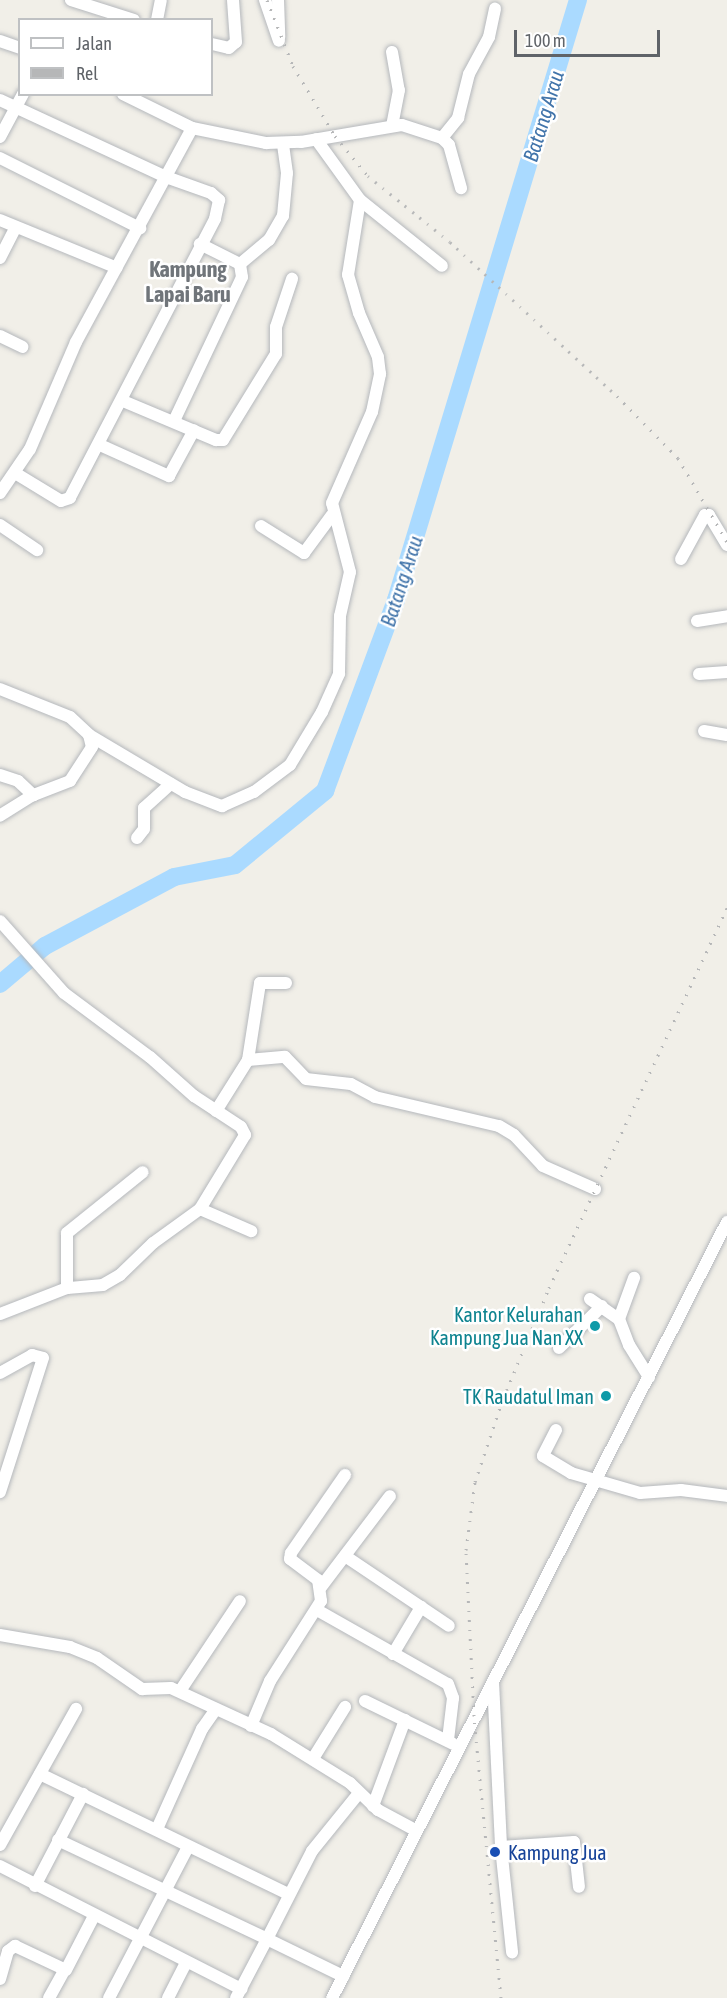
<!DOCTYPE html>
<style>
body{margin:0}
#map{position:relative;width:727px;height:1998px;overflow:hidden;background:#f1efe8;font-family:"Asap Condensed",sans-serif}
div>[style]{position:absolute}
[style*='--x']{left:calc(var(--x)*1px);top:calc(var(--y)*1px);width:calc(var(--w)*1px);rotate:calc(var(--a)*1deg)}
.river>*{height:18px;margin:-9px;padding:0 9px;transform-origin:9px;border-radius:9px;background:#aadaff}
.roads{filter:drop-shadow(0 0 2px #b5b8bc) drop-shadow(0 0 2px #b5b8bc)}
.minor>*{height:12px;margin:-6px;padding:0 6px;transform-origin:6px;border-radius:6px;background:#fff}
.rail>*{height:3px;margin-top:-1.5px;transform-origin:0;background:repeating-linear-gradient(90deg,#b6b7b8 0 1.5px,transparent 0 9.5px)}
.dots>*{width:16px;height:16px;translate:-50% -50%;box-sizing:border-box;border:3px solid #fff;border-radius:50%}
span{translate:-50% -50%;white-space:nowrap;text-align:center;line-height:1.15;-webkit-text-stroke:5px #fff;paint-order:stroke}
.culture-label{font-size:20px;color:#0d838f}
.right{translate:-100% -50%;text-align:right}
.transit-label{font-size:20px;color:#164399}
.left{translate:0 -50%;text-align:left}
.water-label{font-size:21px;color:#4174aa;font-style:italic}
.quarter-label{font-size:22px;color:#70757a;font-weight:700}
.legend{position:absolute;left:18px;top:18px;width:195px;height:78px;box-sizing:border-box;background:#fff;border:2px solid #bfc1c3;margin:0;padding:8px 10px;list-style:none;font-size:18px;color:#5f6368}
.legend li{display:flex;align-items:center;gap:12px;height:30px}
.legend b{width:30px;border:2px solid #bfc1c3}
.scale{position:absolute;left:514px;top:30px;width:146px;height:27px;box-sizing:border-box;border:3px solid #5f6368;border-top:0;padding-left:8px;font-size:18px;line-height:21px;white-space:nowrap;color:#5f6368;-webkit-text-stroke:4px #fff;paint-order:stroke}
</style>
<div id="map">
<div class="river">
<i style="--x:0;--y:984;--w:59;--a:-40.2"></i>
<i style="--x:45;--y:946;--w:146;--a:-28.1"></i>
<i style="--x:174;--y:877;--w:62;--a:-11.1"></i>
<i style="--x:235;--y:865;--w:117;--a:-39.4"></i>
<i style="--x:325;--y:791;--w:204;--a:-69.6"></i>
<i style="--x:396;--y:600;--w:627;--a:-73.13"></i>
</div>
<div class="roads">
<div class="minor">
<i style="--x:71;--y:0;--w:66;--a:17.6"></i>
<i style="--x:265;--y:0;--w:43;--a:71.1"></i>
<i style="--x:278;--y:0;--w:37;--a:88"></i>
<i style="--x:157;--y:20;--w:20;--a:-79"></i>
<i style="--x:0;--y:41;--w:21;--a:19"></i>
<i style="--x:212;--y:44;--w:17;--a:13"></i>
<i style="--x:229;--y:48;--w:9;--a:-41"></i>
<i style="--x:236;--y:42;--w:42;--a:-94.1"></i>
<i style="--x:392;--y:52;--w:39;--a:80"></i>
<i style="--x:399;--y:90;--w:36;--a:101"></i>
<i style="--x:123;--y:94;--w:77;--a:26.2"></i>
<i style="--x:192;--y:128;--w:76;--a:11.5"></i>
<i style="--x:266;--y:143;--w:35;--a:-2"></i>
<i style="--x:301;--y:142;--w:102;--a:-9.6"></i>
<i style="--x:402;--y:125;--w:42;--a:18"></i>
<i style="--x:442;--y:138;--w:10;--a:45"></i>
<i style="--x:449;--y:145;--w:45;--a:74.4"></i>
<i style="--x:0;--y:100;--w:183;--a:24.9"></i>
<i style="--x:166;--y:177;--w:48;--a:19.6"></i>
<i style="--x:211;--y:193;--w:11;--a:41"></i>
<i style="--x:219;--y:200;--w:19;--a:102"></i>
<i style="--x:215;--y:219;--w:314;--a:117.5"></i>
<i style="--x:70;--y:498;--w:9;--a:162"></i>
<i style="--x:61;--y:501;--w:54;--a:-148.7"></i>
<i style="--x:0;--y:137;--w:49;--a:-61.9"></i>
<i style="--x:442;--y:138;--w:26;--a:-51"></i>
<i style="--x:458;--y:118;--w:45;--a:-76"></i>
<i style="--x:469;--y:74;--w:42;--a:-61.6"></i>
<i style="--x:489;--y:37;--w:29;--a:-78"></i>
<i style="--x:0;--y:158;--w:157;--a:26.6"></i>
<i style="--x:360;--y:200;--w:105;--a:38.8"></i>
<i style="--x:0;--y:220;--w:126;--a:22.3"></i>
<i style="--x:0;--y:258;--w:34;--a:-63"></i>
<i style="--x:240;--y:264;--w:38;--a:-40"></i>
<i style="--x:269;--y:240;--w:28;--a:-60"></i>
<i style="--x:283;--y:216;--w:43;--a:-84.7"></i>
<i style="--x:287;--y:173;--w:30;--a:-98"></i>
<i style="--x:0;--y:336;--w:25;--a:26"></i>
<i style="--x:123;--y:401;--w:101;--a:22.8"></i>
<i style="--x:216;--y:440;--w:7;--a:0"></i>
<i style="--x:223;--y:440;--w:101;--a:-58.4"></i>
<i style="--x:276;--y:354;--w:27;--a:-90"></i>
<i style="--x:276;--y:327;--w:51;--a:-71.6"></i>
<i style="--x:174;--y:421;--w:159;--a:-64.7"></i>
<i style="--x:242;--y:277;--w:13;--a:-99"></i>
<i style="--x:240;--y:264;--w:45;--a:-153.4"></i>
<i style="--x:100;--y:445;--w:76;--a:24.2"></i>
<i style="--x:169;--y:476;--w:52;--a:-61.5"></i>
<i style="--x:0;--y:493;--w:53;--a:-55.7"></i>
<i style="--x:30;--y:449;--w:116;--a:-66.7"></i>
<i style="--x:76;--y:342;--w:243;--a:-61.5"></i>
<i style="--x:0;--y:525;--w:45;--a:34"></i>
<i style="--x:261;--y:526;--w:51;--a:32.1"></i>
<i style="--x:304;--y:553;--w:47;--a:-53.6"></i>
<i style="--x:681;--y:559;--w:50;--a:-61.4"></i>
<i style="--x:705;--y:515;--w:4;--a:0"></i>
<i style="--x:709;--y:515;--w:35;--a:59"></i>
<i style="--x:697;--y:621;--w:30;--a:-9"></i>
<i style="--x:699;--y:674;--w:28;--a:-4"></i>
<i style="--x:0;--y:689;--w:75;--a:21.8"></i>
<i style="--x:70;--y:717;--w:26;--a:43"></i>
<i style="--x:89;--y:735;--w:12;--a:76"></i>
<i style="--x:92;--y:747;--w:40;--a:122.9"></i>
<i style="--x:70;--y:781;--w:40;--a:159"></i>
<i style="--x:33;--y:795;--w:39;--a:148"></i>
<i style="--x:704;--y:731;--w:23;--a:10"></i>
<i style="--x:89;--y:735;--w:112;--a:30.7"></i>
<i style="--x:185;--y:792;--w:40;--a:21"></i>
<i style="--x:222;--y:806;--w:35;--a:-24"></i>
<i style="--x:254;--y:792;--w:45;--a:-36.9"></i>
<i style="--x:290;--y:765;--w:62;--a:-58.9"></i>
<i style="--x:322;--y:712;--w:42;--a:-65.9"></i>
<i style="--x:339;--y:674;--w:58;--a:-89"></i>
<i style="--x:340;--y:616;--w:45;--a:-77.2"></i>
<i style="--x:350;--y:572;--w:71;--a:-104.6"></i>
<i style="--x:332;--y:503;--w:99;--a:-66.3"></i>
<i style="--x:372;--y:412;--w:39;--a:-78"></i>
<i style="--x:380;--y:374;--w:17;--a:-97"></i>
<i style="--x:378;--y:357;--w:48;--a:-113.4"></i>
<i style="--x:359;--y:313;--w:40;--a:-106"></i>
<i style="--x:348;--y:275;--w:76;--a:-80.9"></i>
<i style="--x:360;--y:200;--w:75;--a:-125.8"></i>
<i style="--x:0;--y:775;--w:19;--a:18"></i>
<i style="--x:18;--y:781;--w:21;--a:43"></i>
<i style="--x:137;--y:838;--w:11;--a:-52"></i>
<i style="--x:144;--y:829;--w:21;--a:-90"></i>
<i style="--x:144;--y:808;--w:36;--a:-42"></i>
<i style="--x:0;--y:921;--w:96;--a:48.4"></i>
<i style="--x:64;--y:993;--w:107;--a:36.7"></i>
<i style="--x:150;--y:1057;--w:59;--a:41.6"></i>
<i style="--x:194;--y:1096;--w:56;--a:33.4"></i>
<i style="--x:241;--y:1127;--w:9;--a:63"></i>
<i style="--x:245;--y:1135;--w:87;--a:121.3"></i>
<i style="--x:200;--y:1209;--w:58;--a:144.1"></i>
<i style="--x:153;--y:1243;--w:46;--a:135.9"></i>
<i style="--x:120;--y:1275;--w:20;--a:150"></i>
<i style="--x:103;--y:1285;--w:36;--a:175"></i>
<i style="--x:67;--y:1288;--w:72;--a:158.8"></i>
<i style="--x:248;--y:1060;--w:78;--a:-81.1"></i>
<i style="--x:260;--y:983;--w:26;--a:0"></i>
<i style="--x:216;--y:1111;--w:60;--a:-57.9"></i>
<i style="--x:248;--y:1060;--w:37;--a:-5"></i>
<i style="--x:285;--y:1057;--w:30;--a:46"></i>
<i style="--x:306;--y:1079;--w:45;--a:6.3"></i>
<i style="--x:351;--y:1084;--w:27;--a:28"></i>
<i style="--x:375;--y:1097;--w:127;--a:13.2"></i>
<i style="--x:499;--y:1126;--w:17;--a:31"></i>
<i style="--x:514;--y:1135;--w:42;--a:46.9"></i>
<i style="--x:543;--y:1166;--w:57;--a:23.9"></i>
<i style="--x:200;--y:1209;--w:56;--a:23.3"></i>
<i style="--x:67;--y:1288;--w:55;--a:-90"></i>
<i style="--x:67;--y:1233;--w:97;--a:-38.8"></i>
<i style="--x:590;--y:1299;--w:35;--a:35"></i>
<i style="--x:619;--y:1319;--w:28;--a:69"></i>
<i style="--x:629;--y:1345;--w:38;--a:58"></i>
<i style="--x:619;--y:1319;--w:44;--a:-69.9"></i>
<i style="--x:559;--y:1348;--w:60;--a:-44.3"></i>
<i style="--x:0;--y:1373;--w:37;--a:-29"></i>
<i style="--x:32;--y:1355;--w:11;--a:15"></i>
<i style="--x:43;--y:1358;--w:141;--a:107.8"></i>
<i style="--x:556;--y:1430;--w:29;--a:117"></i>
<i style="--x:543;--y:1456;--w:33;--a:31"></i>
<i style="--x:571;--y:1473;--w:72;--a:16.2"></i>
<i style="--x:640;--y:1493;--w:41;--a:-4.2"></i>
<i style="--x:681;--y:1490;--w:46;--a:7.4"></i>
<i style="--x:345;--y:1556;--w:125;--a:33.9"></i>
<i style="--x:321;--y:1587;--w:114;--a:-52.8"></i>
<i style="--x:317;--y:1610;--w:150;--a:29.5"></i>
<i style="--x:448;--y:1684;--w:15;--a:70"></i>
<i style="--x:453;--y:1698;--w:42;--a:96.8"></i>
<i style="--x:0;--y:1635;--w:71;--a:9.7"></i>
<i style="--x:70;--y:1647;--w:29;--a:22"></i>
<i style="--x:97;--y:1658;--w:55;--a:34.6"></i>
<i style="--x:142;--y:1689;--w:29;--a:-2"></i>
<i style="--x:171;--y:1688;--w:110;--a:24.7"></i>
<i style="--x:271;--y:1734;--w:93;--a:31.8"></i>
<i style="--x:350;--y:1783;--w:39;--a:44"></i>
<i style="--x:378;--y:1810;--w:44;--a:28.3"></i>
<i style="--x:393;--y:1654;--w:55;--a:-59.2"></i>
<i style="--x:493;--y:1682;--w:165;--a:87.2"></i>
<i style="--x:501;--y:1847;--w:73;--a:-3.9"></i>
<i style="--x:574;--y:1842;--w:45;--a:83.7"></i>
<i style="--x:180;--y:1691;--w:108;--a:-56.3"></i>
<i style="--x:365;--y:1701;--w:98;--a:26"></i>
<i style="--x:251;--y:1726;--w:49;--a:-67.1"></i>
<i style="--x:270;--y:1681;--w:95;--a:-57.5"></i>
<i style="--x:321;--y:1601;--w:21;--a:-98"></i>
<i style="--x:318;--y:1580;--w:35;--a:-143"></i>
<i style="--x:290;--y:1559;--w:6;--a:-81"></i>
<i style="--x:291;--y:1553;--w:95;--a:-55.3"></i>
<i style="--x:314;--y:1757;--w:59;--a:-58.2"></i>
<i style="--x:40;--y:1774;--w:276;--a:25.8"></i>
<i style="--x:373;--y:1806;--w:92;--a:-69.6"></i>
<i style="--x:157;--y:1829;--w:110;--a:-65.8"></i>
<i style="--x:202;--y:1729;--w:24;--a:-55"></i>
<i style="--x:58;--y:1840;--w:231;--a:25.3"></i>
<i style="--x:267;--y:1939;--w:99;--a:-62.9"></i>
<i style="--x:312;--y:1851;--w:75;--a:-51"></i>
<i style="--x:0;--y:1845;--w:156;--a:-60.8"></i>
<i style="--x:501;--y:1847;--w:106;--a:84"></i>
<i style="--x:0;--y:1866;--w:271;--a:27"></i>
<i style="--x:35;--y:1886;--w:104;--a:-62.4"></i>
<i style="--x:0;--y:1979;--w:29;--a:-74"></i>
<i style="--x:8;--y:1951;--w:9;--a:-36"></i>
<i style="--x:15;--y:1946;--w:56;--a:25.2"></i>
<i style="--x:66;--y:1970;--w:61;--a:-62.6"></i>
<i style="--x:49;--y:1998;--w:31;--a:-61"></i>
<i style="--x:109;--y:1998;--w:170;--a:-62.4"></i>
<i style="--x:168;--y:1998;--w:39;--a:-63"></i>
<i style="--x:236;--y:1998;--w:67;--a:-62.3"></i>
<i style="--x:267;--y:1939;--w:85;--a:26"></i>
<i style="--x:332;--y:1998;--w:871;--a:-63.02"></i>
</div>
</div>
<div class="rail">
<i style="--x:267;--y:0;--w:71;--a:68.5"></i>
<i style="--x:293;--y:66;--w:82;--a:59"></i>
<i style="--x:335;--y:136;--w:52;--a:50.5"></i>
<i style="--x:368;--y:176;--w:105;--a:38.8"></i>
<i style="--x:450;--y:242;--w:227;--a:42.7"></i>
<i style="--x:617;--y:396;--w:87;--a:45.5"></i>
<i style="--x:678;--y:458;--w:97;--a:59.7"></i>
<i style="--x:501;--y:1998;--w:283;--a:-95.5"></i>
<i style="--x:474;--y:1716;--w:166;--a:-92.8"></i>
<i style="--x:466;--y:1550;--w:69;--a:-82.5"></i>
<i style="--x:475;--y:1482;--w:88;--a:-71.4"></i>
<i style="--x:503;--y:1399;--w:120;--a:-67.5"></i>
<i style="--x:549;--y:1288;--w:420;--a:-64.9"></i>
</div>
<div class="dots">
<i style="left:595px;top:1326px;background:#0f9aa8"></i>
<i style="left:606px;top:1396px;background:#0f9aa8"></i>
<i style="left:495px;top:1852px;background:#1a4fb4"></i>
</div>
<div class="culture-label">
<span class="right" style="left:583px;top:1326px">Kantor Kelurahan<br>Kampung Jua Nan XX</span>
<span class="right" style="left:594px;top:1396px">TK Raudatul Iman</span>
</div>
<div class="transit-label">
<span class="left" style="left:508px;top:1852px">Kampung Jua</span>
</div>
<div class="water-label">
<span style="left:543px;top:116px;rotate:-73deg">Batang Arau</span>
<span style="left:401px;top:581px;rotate:-72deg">Batang Arau</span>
</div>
<div class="quarter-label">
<span style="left:188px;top:282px">Kampung<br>Lapai Baru</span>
</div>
<ul class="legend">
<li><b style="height:8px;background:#fff"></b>Jalan</li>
<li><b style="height:8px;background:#b6b7b8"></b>Rel</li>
</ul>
<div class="scale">100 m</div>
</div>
